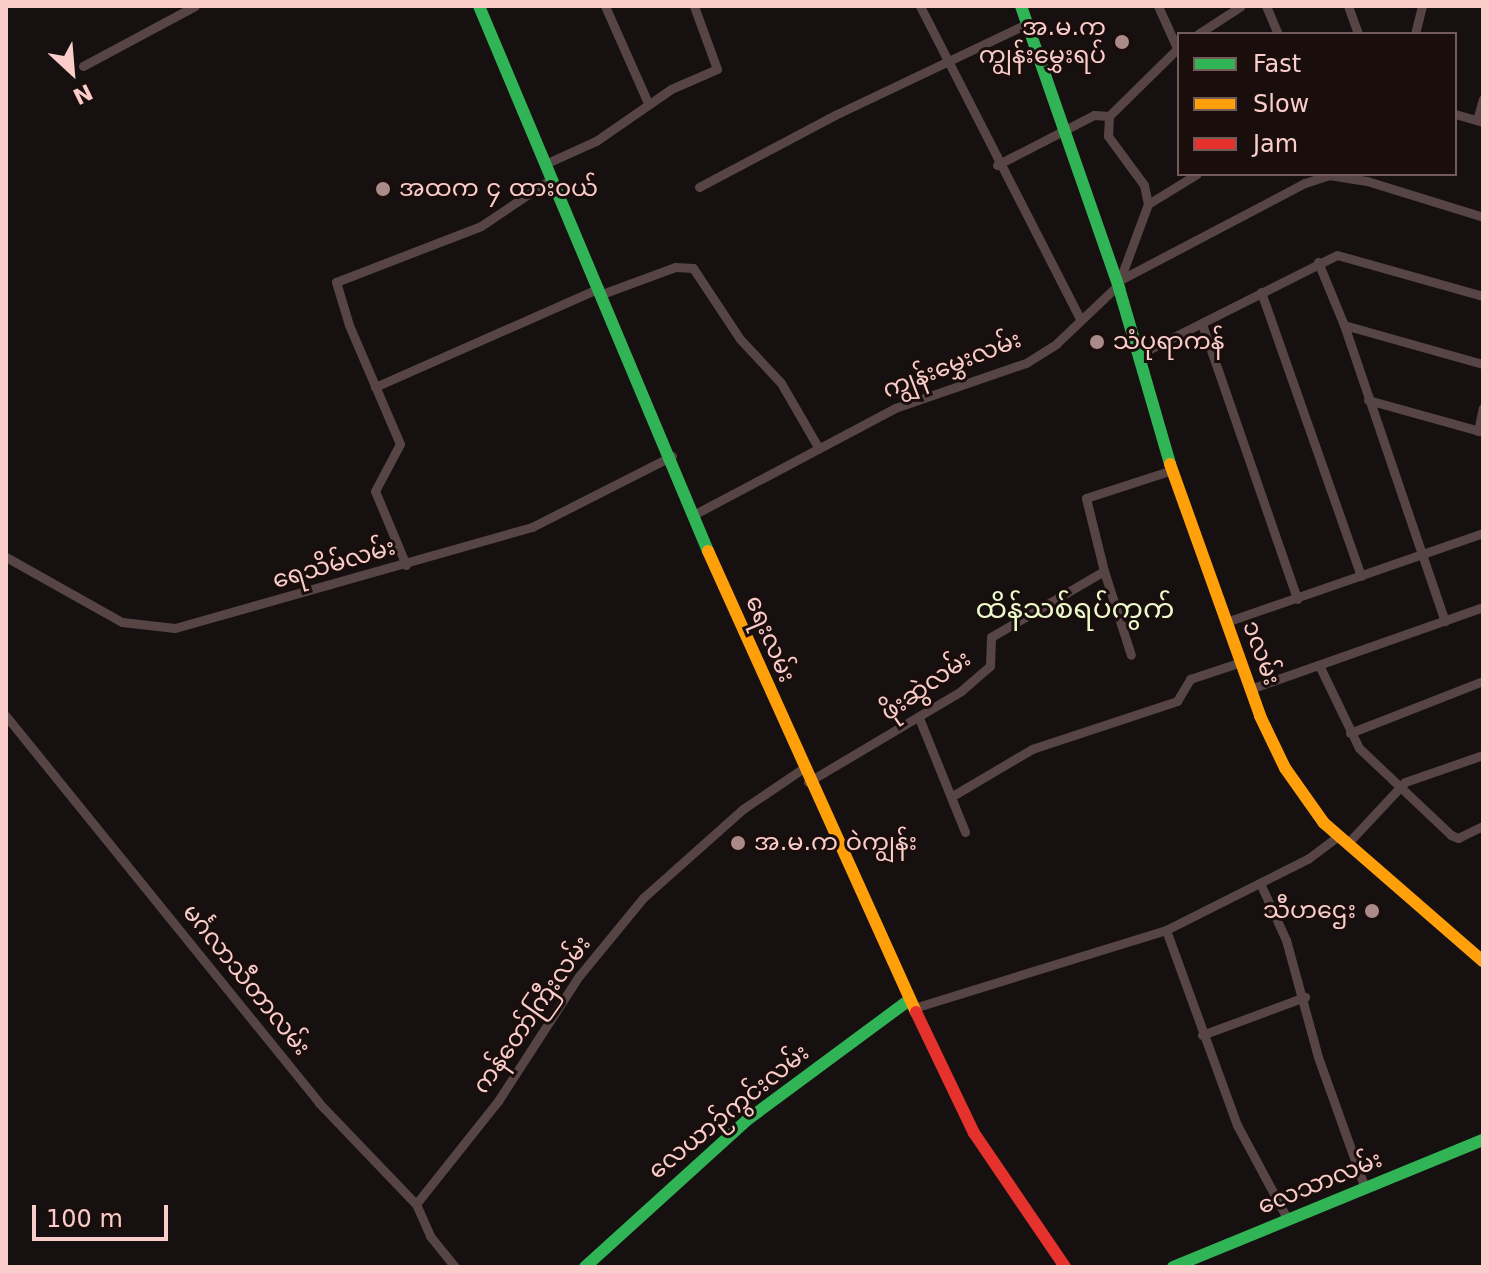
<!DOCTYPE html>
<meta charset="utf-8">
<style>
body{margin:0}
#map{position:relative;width:1489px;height:1273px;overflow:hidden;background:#161010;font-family:"DejaVu Sans","Noto Sans Myanmar",sans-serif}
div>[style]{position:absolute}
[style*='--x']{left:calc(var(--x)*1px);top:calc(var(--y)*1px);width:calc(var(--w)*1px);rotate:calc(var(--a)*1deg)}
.street>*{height:9px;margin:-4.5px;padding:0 4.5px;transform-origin:4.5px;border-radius:4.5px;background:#574545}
.fast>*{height:12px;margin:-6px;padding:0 6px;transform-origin:6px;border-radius:6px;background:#30b455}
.slow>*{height:12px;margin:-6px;padding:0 6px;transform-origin:6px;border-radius:6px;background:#ff9f0a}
.jam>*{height:12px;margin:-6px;padding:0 6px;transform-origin:6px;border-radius:6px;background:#e5322d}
.dots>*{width:22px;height:22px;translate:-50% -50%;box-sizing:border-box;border:4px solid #1a0e0c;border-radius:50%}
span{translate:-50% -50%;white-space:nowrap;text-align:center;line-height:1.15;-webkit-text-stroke:6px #1a0e0c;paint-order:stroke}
.poi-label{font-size:24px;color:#facdca}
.right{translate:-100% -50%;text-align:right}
.left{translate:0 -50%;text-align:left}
.street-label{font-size:24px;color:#facdca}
.quarter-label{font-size:28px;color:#ebfacc}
.frame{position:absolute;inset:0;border:8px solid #facdca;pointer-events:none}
.legend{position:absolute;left:1177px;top:32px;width:280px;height:144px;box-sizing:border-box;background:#1a0e0c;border:2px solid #745a58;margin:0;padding:10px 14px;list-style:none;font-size:24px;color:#facdca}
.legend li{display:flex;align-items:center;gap:16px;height:40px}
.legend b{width:40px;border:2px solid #745a58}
.north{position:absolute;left:32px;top:32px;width:80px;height:80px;-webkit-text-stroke:6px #1a0e0c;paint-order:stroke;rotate:154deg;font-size:22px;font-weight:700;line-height:32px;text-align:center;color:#facdca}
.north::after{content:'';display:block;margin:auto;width:28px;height:36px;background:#facdca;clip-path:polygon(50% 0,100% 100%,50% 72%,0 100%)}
.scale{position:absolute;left:32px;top:1205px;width:136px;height:36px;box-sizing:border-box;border:4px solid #facdca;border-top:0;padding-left:10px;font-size:24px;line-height:28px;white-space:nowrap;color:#facdca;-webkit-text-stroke:6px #1a0e0c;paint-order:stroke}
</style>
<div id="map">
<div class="street">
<i style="--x:605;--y:6;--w:106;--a:66.1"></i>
<i style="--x:920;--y:6;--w:352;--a:62.9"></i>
<i style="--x:1158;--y:6;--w:46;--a:65.7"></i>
<i style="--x:1266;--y:6;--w:30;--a:67"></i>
<i style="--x:1348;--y:6;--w:30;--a:70"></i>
<i style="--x:1198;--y:34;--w:51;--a:-33.1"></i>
<i style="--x:1415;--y:34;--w:29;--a:-76"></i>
<i style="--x:83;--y:66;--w:127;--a:-28.2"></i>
<i style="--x:1455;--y:114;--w:29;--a:16"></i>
<i style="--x:1477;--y:120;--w:22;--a:-74"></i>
<i style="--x:545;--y:164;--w:56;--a:-24.3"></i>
<i style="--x:596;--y:141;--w:91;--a:-34.7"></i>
<i style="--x:671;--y:89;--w:50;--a:-23.5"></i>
<i style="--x:717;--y:69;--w:67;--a:-110.1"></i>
<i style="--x:997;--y:165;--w:109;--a:-27.3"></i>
<i style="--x:1094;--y:115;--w:15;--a:4"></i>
<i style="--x:699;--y:187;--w:154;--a:-27.9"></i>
<i style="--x:835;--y:115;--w:212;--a:-25.4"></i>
<i style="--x:1148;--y:204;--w:57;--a:-31.5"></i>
<i style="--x:1318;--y:262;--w:68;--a:67.6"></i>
<i style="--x:1344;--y:325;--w:313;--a:71.2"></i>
<i style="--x:1120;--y:280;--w:209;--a:-27.7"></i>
<i style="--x:1305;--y:183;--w:25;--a:-18"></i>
<i style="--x:1329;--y:175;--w:38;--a:9"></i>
<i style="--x:1367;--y:181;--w:121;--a:17.2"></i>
<i style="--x:1261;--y:292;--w:301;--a:70.6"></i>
<i style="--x:602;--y:294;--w:78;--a:-20.3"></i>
<i style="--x:675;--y:267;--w:18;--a:3"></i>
<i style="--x:693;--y:268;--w:85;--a:56.5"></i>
<i style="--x:740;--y:339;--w:60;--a:47"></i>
<i style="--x:781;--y:383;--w:74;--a:60"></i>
<i style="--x:1202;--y:324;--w:291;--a:70.9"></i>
<i style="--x:1344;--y:325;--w:144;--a:15.7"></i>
<i style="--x:1140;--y:354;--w:220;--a:-26.7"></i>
<i style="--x:1337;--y:255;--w:152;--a:15.7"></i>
<i style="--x:375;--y:387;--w:245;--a:-23.8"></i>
<i style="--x:1368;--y:400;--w:119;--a:15.5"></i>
<i style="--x:1478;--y:431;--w:24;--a:-78"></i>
<i style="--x:695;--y:514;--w:226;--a:-27.9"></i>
<i style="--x:895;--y:408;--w:139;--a:-19"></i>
<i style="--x:1026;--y:363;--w:36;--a:-32"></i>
<i style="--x:1056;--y:344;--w:86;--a:-43.6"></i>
<i style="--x:1118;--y:285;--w:86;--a:-69.7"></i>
<i style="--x:1148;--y:204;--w:19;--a:-102"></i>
<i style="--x:1144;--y:185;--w:61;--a:-126.3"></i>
<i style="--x:1108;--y:136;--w:20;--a:-87"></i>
<i style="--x:1109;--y:116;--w:98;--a:-44.6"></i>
<i style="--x:6;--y:557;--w:133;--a:29.3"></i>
<i style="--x:122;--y:622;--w:53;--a:6.5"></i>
<i style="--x:175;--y:628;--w:371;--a:-15.8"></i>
<i style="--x:532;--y:527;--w:157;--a:-26.9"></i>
<i style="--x:406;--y:565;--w:80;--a:-112.7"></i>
<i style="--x:375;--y:491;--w:53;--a:-62"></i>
<i style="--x:400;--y:444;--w:129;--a:-113.2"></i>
<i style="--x:349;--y:325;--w:45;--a:-106.8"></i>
<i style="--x:336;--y:282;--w:155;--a:-21.1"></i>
<i style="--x:481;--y:226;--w:84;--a:-33.9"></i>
<i style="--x:1104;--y:571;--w:88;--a:72.2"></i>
<i style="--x:1226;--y:622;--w:272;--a:-19.1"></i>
<i style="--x:1320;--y:667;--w:90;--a:64.3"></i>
<i style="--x:1359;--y:748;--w:127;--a:43.4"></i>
<i style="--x:1451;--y:835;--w:8;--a:23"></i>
<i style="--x:1458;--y:838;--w:28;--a:-26"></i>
<i style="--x:1250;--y:689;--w:247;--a:-19.4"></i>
<i style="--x:6;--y:716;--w:498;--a:51"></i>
<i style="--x:319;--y:1103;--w:140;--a:46.2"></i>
<i style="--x:416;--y:1204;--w:35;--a:66"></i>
<i style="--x:430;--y:1236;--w:40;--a:51"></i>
<i style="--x:919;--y:718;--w:123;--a:68"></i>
<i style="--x:1350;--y:733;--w:143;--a:-21.4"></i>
<i style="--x:808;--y:782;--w:178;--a:-30.7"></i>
<i style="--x:961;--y:691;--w:38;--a:-41"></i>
<i style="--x:990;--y:666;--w:29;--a:-88"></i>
<i style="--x:991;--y:637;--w:131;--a:-30.3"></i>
<i style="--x:1104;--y:571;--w:75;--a:-103.9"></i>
<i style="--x:1086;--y:498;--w:90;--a:-18"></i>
<i style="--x:954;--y:795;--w:91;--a:-30.5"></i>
<i style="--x:1032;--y:749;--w:153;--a:-18.3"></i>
<i style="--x:1177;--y:701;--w:26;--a:-59"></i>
<i style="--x:1190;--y:679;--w:54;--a:-18.4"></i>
<i style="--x:1347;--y:844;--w:85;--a:-46.9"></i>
<i style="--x:1405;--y:782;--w:83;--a:-19.1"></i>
<i style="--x:1260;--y:883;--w:63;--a:65.5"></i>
<i style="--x:1286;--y:940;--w:121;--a:74.7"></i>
<i style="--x:1318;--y:1057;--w:139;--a:70.3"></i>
<i style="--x:1166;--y:930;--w:208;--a:70"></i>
<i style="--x:1237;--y:1125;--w:108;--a:61.8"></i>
<i style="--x:914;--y:1008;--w:264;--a:-17.2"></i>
<i style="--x:1166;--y:930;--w:160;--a:-26.7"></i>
<i style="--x:1309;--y:858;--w:36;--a:-37"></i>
<i style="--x:1202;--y:1035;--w:110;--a:-20.3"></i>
<i style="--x:416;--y:1204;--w:132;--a:-51.5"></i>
<i style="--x:498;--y:1101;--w:149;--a:-57.1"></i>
<i style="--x:579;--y:976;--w:101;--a:-50.6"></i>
<i style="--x:643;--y:898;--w:134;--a:-41.7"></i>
<i style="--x:743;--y:809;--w:71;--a:-34.1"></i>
</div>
<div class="fast">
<i style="--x:479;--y:6;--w:591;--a:67.21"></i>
<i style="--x:1021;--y:6;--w:299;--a:70.8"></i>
<i style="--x:1119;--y:288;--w:183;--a:73.8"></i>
<i style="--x:585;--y:1267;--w:219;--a:-42.2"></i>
<i style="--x:747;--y:1120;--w:202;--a:-36.5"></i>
<i style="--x:1173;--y:1267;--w:335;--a:-22.3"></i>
</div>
<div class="slow">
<i style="--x:1170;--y:464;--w:268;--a:70.3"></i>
<i style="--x:1260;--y:716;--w:58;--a:64.3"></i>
<i style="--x:1285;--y:768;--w:67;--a:54.7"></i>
<i style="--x:1324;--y:823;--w:211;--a:41"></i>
<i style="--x:708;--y:551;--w:506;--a:65.72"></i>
</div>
<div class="jam">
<i style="--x:916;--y:1012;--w:134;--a:64.4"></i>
<i style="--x:974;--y:1133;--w:162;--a:55.8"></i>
</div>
<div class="dots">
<i style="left:1122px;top:42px;background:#aa8b89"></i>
<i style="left:383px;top:189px;background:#aa8b89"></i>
<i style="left:1097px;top:342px;background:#aa8b89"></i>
<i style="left:738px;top:843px;background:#aa8b89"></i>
<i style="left:1372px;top:911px;background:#aa8b89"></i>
</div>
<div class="poi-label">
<span class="right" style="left:1106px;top:42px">အ.မ.က<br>ကျွန်းမွှေးရပ်</span>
<span class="left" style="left:399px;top:189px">အထက ၄ ထားဝယ်</span>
<span class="left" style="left:1113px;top:342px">သံပုရာကန်</span>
<span class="left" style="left:754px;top:843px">အ.မ.က ဝဲကျွန်း</span>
<span class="right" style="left:1356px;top:911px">သီဟဌေး</span>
</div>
<div class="street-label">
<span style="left:952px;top:365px;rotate:-21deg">ကျွန်းမွှေးလမ်း</span>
<span style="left:334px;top:564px;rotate:-16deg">ရေသိမ်လမ်း</span>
<span style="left:770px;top:639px;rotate:67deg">ရေးလမ်း</span>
<span style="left:1261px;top:653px;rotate:70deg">၁လမ်း</span>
<span style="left:926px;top:686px;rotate:-35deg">ဖိုးဆွဲလမ်း</span>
<span style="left:246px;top:980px;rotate:51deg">မင်္ဂလာသီတာလမ်း</span>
<span style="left:532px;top:1015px;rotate:-55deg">ကန်တော်ကြီးလမ်း</span>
<span style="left:729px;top:1112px;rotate:-39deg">လေယာဉ်ကွင်းလမ်း</span>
<span style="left:1320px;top:1183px;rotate:-22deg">လေသာလမ်း</span>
</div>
<div class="quarter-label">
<span style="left:1075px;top:609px">ထိန်သစ်ရပ်ကွက်</span>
</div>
<div class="frame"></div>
<ul class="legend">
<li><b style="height:10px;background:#30b455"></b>Fast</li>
<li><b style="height:10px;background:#ff9f0a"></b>Slow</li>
<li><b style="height:10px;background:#e5322d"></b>Jam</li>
</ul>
<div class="north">N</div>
<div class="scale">100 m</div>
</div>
